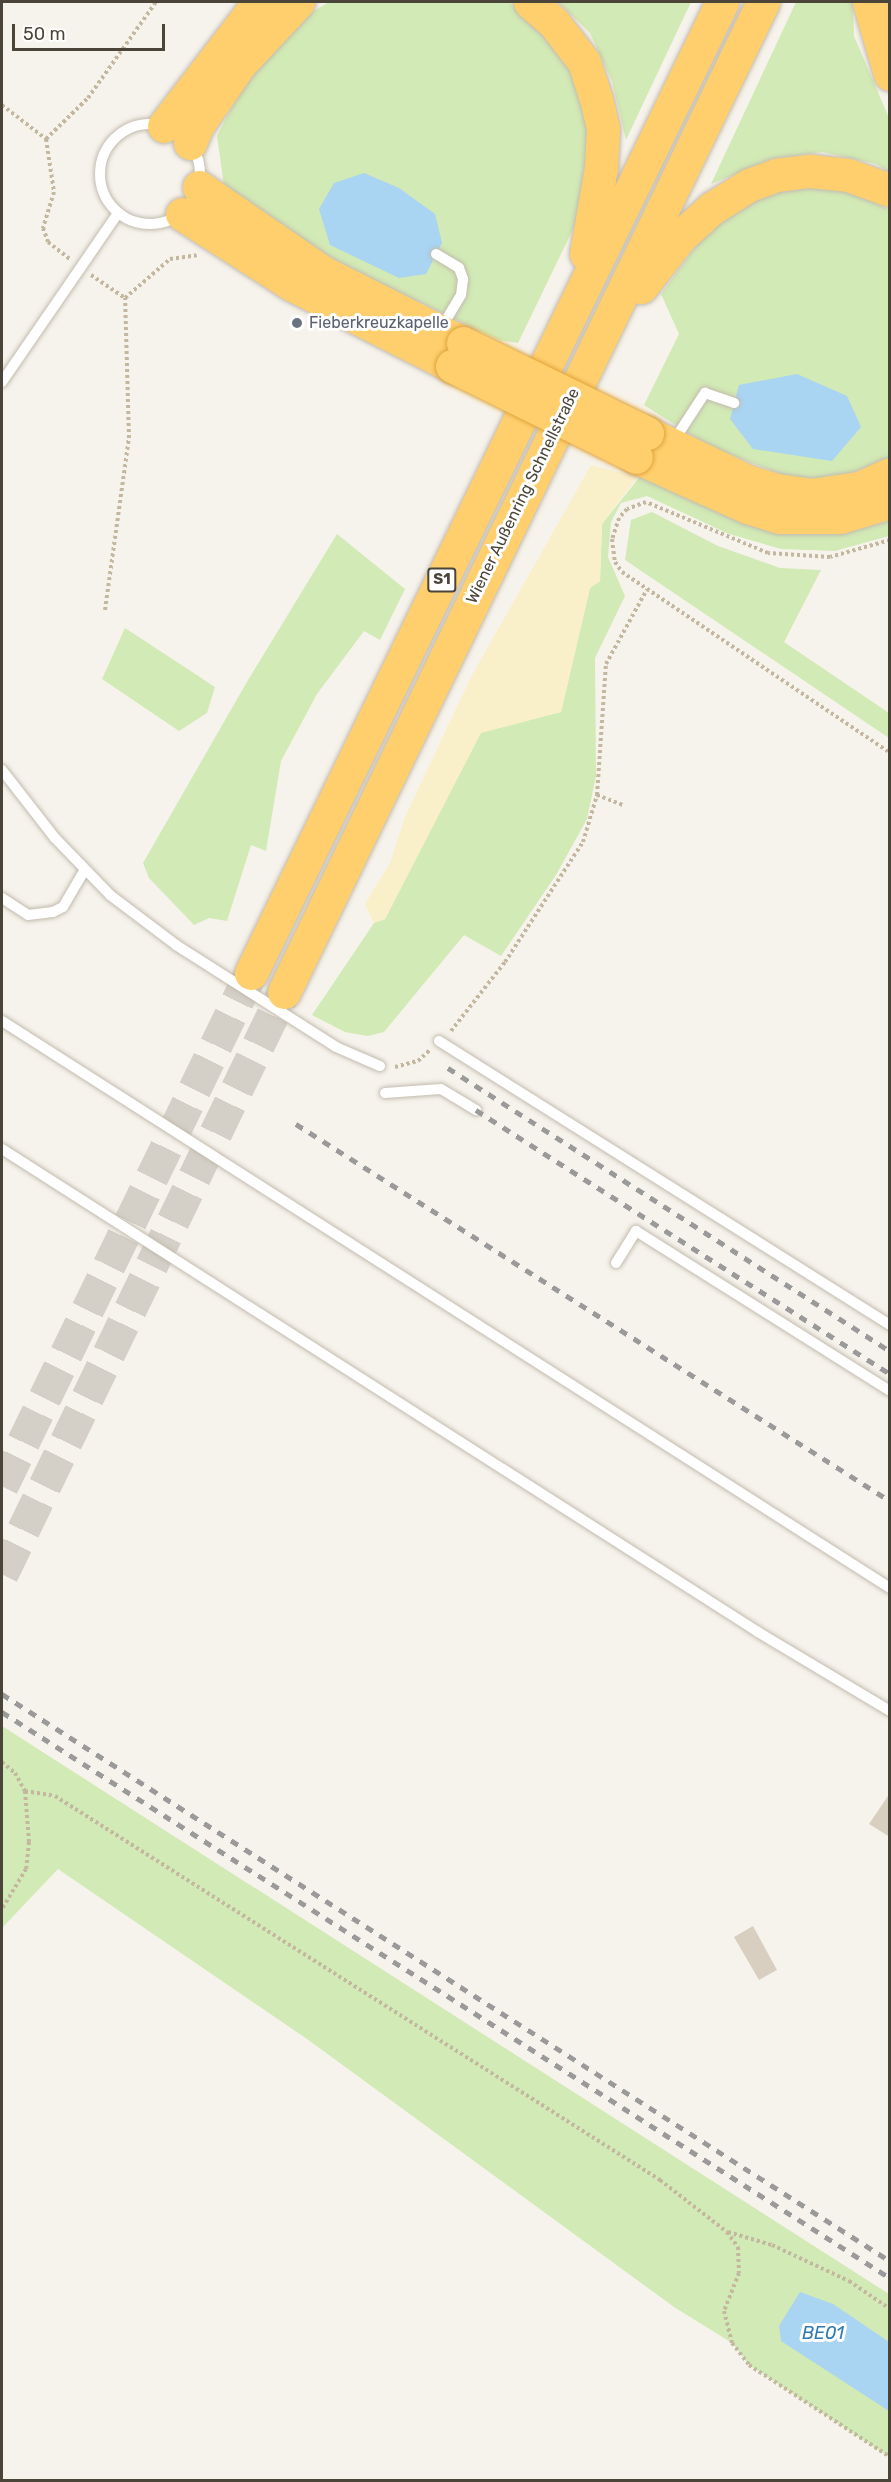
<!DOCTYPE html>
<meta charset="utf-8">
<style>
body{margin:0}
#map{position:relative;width:891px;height:2482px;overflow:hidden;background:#f6f3ec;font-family:Rubik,sans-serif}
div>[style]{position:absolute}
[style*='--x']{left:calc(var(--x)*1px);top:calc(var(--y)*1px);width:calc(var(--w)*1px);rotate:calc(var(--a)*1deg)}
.green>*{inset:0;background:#d2eab5}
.sand>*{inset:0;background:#f9efc9}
.water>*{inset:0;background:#a9d4f2}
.building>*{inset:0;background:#d8cfc1}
.motorway-tunnel>*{height:33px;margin-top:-16.5px;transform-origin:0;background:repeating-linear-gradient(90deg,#d4d0c8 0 33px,transparent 0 49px)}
.path>*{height:4px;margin-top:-2px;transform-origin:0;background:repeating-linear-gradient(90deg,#c4b79f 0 3px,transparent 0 6px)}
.roads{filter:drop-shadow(0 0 2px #c2bbae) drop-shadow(0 0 2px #c2bbae)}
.service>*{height:10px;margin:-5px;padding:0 5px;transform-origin:5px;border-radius:5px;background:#fff}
.service>.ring{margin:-5px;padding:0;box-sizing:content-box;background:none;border:10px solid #fff;border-radius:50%}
.motorway>*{height:33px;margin:-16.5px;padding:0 16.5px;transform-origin:16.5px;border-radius:16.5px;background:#ffcf6e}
.rail>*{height:4.5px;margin-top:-2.25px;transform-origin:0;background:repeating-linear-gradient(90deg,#9a9a9a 0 8px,transparent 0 16px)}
.bridges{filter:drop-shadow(0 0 2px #e0a43c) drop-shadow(0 0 2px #e0a43c)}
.motorway-bridge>*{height:33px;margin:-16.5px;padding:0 16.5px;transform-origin:16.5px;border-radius:16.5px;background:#ffcf6e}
.dots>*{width:16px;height:16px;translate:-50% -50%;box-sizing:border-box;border:3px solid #fff;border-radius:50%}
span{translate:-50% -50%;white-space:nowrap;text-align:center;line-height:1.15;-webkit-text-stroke:6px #fff;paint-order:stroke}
.shield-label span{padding:2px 4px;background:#fff;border:2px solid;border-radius:4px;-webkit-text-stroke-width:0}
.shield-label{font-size:15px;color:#4b4439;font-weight:700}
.worship-label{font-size:16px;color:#5b616d}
.left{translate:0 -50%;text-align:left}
.street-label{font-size:16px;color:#4b4439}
.water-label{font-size:18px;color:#2e7ab2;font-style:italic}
.frame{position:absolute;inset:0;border:3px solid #4b4439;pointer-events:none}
.scale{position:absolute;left:12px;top:24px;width:153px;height:27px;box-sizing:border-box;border:3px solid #4b4439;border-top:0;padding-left:8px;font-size:18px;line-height:21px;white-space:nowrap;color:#4b4439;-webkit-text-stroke:4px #fff;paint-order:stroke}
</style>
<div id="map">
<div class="green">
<i style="clip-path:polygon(329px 2px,508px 2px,525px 10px,568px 62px,590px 129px,576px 223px,518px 343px,499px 340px,356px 272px,242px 207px,224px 186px,217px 136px,243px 86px,300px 19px)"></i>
<i style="clip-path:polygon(558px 2px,691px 2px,626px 140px,612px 81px,590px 33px)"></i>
<i style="clip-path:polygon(796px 2px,853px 2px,854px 36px,889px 118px,889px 172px,876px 164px,822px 152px,773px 159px,711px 184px)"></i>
<i style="clip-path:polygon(811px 184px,857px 193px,889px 210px,889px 459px,834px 479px,788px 477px,709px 446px,644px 405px,679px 334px,661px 294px,709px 229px,765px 194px)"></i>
<i style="clip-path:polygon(642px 474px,777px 531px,855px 530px,889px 521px,889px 536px,835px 551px,781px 549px,729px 534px,647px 496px,621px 503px,611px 522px,608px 557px,625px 596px,595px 658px,596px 776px,587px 819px,556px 875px,501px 956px,464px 935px,384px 1032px,368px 1036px,345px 1032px,312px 1015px,374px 923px,385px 919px,481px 732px,561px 712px,590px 588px,600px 581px,602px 524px)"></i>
<i style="clip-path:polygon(652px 512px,718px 546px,780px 568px,821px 570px,784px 642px,889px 713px,889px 738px,625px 560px,631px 520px)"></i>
<i style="clip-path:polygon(337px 534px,405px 589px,380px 640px,364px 631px,317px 694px,281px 761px,266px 851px,251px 845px,227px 921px,209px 918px,194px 925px,149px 878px,143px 863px,248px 680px)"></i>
<i style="clip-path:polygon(125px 628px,215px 687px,207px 713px,179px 731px,102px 679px)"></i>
<i style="clip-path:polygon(2px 1726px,889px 2294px,889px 2457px,749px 2365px,732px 2343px,674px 2307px,307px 2039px,58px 1869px,2px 1928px)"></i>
</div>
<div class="sand">
<i style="clip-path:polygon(591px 465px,637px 477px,602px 524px,600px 581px,590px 588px,561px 712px,481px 733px,385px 919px,374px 923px,365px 904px,390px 863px,405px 817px,471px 677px)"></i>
</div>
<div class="water">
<i style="clip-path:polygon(364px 173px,399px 188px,435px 214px,442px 243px,426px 274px,399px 278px,330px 245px,319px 209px,334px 183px)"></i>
<i style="clip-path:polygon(797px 374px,847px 396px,861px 427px,832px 461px,753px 449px,730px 419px,739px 385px)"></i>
<i style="clip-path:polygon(800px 2292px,833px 2304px,889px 2342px,889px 2411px,781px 2341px,779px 2326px)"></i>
</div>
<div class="building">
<i style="clip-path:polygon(890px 1793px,890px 1837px,869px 1824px)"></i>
<i style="clip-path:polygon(753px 1926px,777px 1970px,759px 1980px,734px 1937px)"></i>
</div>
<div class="motorway-tunnel">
<i style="--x:2;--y:1486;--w:570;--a:-64.11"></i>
<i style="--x:2;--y:1574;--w:647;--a:-64.15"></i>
</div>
<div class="path">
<i style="--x:2;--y:105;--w:56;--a:37.7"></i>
<i style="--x:46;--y:139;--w:54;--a:81.4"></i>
<i style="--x:54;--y:192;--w:38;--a:107"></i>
<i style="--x:43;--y:228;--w:15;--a:70"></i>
<i style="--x:48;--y:242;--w:29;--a:38"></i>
<i style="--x:46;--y:139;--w:59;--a:-44.3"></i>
<i style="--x:88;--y:98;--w:118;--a:-54.7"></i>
<i style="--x:91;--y:275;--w:41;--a:34.1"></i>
<i style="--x:125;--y:298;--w:60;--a:-40.9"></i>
<i style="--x:170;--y:259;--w:27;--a:-8"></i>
<i style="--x:890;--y:540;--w:62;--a:164.2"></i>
<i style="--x:830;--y:557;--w:62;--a:-176.3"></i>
<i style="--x:768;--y:553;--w:132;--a:-157.3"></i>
<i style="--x:646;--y:502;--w:20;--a:160"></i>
<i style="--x:627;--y:509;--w:12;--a:132"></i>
<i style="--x:619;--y:518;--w:22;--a:108"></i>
<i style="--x:612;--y:539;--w:23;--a:83"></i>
<i style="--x:615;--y:562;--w:12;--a:55"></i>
<i style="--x:622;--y:572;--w:323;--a:34"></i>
<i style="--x:105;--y:610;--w:174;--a:-82.1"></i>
<i style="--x:129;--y:438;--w:140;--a:-91.6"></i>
<i style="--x:597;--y:795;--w:28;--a:21"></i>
<i style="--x:451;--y:1031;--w:88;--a:-52"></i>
<i style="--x:505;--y:962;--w:143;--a:-57"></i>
<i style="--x:583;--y:842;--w:49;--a:-73.4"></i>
<i style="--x:597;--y:795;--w:131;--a:-86.1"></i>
<i style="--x:606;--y:664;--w:85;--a:-61.3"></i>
<i style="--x:395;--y:1067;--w:24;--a:-15"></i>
<i style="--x:418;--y:1061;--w:16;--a:-43"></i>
<i style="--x:2;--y:1762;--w:17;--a:40"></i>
<i style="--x:15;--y:1773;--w:21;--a:61"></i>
<i style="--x:25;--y:1791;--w:51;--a:85.5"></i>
<i style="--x:29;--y:1842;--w:27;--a:96"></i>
<i style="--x:26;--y:1869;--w:47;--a:121"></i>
<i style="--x:25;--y:1791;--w:30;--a:9"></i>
<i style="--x:55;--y:1796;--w:717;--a:32.4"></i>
<i style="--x:660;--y:2180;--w:85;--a:37.8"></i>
<i style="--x:727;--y:2232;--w:19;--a:54"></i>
<i style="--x:738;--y:2247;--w:26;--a:88"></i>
<i style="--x:739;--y:2273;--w:41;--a:111.5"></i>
<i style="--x:724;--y:2311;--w:33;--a:76"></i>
<i style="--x:732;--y:2343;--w:28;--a:52"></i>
<i style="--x:749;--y:2365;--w:168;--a:33.1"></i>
<i style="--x:728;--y:2232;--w:46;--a:16.5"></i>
<i style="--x:772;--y:2245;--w:85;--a:25.1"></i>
<i style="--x:849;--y:2281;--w:50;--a:34.3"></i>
</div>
<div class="roads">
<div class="service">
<i class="ring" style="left:100px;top:124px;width:90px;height:90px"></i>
<i style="--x:436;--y:254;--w:27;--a:31"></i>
<i style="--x:459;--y:268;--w:12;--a:70"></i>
<i style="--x:463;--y:279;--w:16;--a:97"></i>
<i style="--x:461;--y:295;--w:39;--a:121"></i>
<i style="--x:2;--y:382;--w:205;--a:-55.5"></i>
<i style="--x:673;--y:442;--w:59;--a:-56.9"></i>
<i style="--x:705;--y:393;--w:31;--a:19"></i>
<i style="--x:2;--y:770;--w:86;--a:52.1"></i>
<i style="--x:55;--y:838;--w:79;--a:46"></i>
<i style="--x:110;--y:895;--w:83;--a:37.1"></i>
<i style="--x:176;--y:945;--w:190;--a:32.5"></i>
<i style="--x:336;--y:1047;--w:48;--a:23.4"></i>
<i style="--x:2;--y:898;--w:31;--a:33"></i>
<i style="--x:28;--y:915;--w:25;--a:-7"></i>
<i style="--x:53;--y:912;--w:11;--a:-27"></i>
<i style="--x:63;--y:907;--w:42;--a:-59.7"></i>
<i style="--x:2;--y:1021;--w:1054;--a:32.56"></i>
<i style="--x:439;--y:1041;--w:533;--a:32.2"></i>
<i style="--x:385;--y:1093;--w:56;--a:-4.1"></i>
<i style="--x:441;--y:1089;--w:41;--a:31"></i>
<i style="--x:2;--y:1149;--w:897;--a:32.57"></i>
<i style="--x:758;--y:1632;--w:154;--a:30.9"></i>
<i style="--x:616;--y:1263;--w:38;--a:-58"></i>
<i style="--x:636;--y:1231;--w:300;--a:32.2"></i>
</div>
<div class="motorway">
<i style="--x:530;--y:2;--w:32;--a:41"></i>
<i style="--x:554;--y:23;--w:49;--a:52.4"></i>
<i style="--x:584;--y:62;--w:38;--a:72"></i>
<i style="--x:596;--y:98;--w:32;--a:77"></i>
<i style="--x:603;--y:129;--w:39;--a:93"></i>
<i style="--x:601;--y:168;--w:87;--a:99.9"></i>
<i style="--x:869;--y:2;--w:75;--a:73.7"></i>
<i style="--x:164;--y:126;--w:156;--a:-52.5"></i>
<i style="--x:190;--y:143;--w:18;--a:-68"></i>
<i style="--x:197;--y:126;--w:75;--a:-55.3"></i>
<i style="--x:240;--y:64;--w:85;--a:-46.9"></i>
<i style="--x:199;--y:187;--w:150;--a:34.6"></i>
<i style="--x:322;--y:272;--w:158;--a:26.7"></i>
<i style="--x:182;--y:214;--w:130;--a:32.7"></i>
<i style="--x:291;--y:284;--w:181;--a:27"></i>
<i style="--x:641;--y:287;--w:63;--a:-52"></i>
<i style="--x:680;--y:237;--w:43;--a:-42.2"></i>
<i style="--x:712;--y:208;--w:44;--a:-31.9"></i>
<i style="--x:749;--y:185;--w:29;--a:-20"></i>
<i style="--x:776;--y:175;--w:35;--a:-7"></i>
<i style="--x:811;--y:171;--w:37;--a:6"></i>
<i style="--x:848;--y:175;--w:45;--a:19.7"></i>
<i style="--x:647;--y:433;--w:111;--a:25.6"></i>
<i style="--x:747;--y:481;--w:31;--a:17"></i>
<i style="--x:777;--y:490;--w:34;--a:8"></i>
<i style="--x:811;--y:495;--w:49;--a:-8.3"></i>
<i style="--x:859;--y:488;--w:34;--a:-24"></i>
<i style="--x:636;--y:457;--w:122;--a:24.2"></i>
<i style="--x:747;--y:507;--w:34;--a:17"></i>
<i style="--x:780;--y:517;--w:60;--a:0"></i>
<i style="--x:840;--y:517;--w:52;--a:-16.7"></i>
<i style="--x:251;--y:973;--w:1079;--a:-64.12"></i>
<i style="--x:284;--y:992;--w:1100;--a:-64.18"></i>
</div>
</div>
<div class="rail">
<i style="--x:448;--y:1068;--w:525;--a:32.63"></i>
<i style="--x:476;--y:1110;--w:491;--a:32.5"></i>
<i style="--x:296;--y:1124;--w:704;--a:32.4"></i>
<i style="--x:2;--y:1694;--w:1054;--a:32.56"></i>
<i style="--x:2;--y:1712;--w:1053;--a:32.51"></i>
</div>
<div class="bridges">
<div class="motorway-bridge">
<i style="--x:463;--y:343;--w:205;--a:26.1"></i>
<i style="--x:452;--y:366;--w:205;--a:26.3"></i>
</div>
</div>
<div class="dots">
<i style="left:297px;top:323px;background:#6b7280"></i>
</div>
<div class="shield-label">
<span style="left:442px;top:580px">S1</span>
</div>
<div class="worship-label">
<span class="left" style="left:309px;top:323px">Fieberkreuzkapelle</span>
</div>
<div class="street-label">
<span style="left:523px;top:496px;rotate:-64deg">Wiener Außenring Schnellstraße</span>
</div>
<div class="water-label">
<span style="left:823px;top:2333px">BE01</span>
</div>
<div class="frame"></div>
<div class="scale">50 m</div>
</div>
